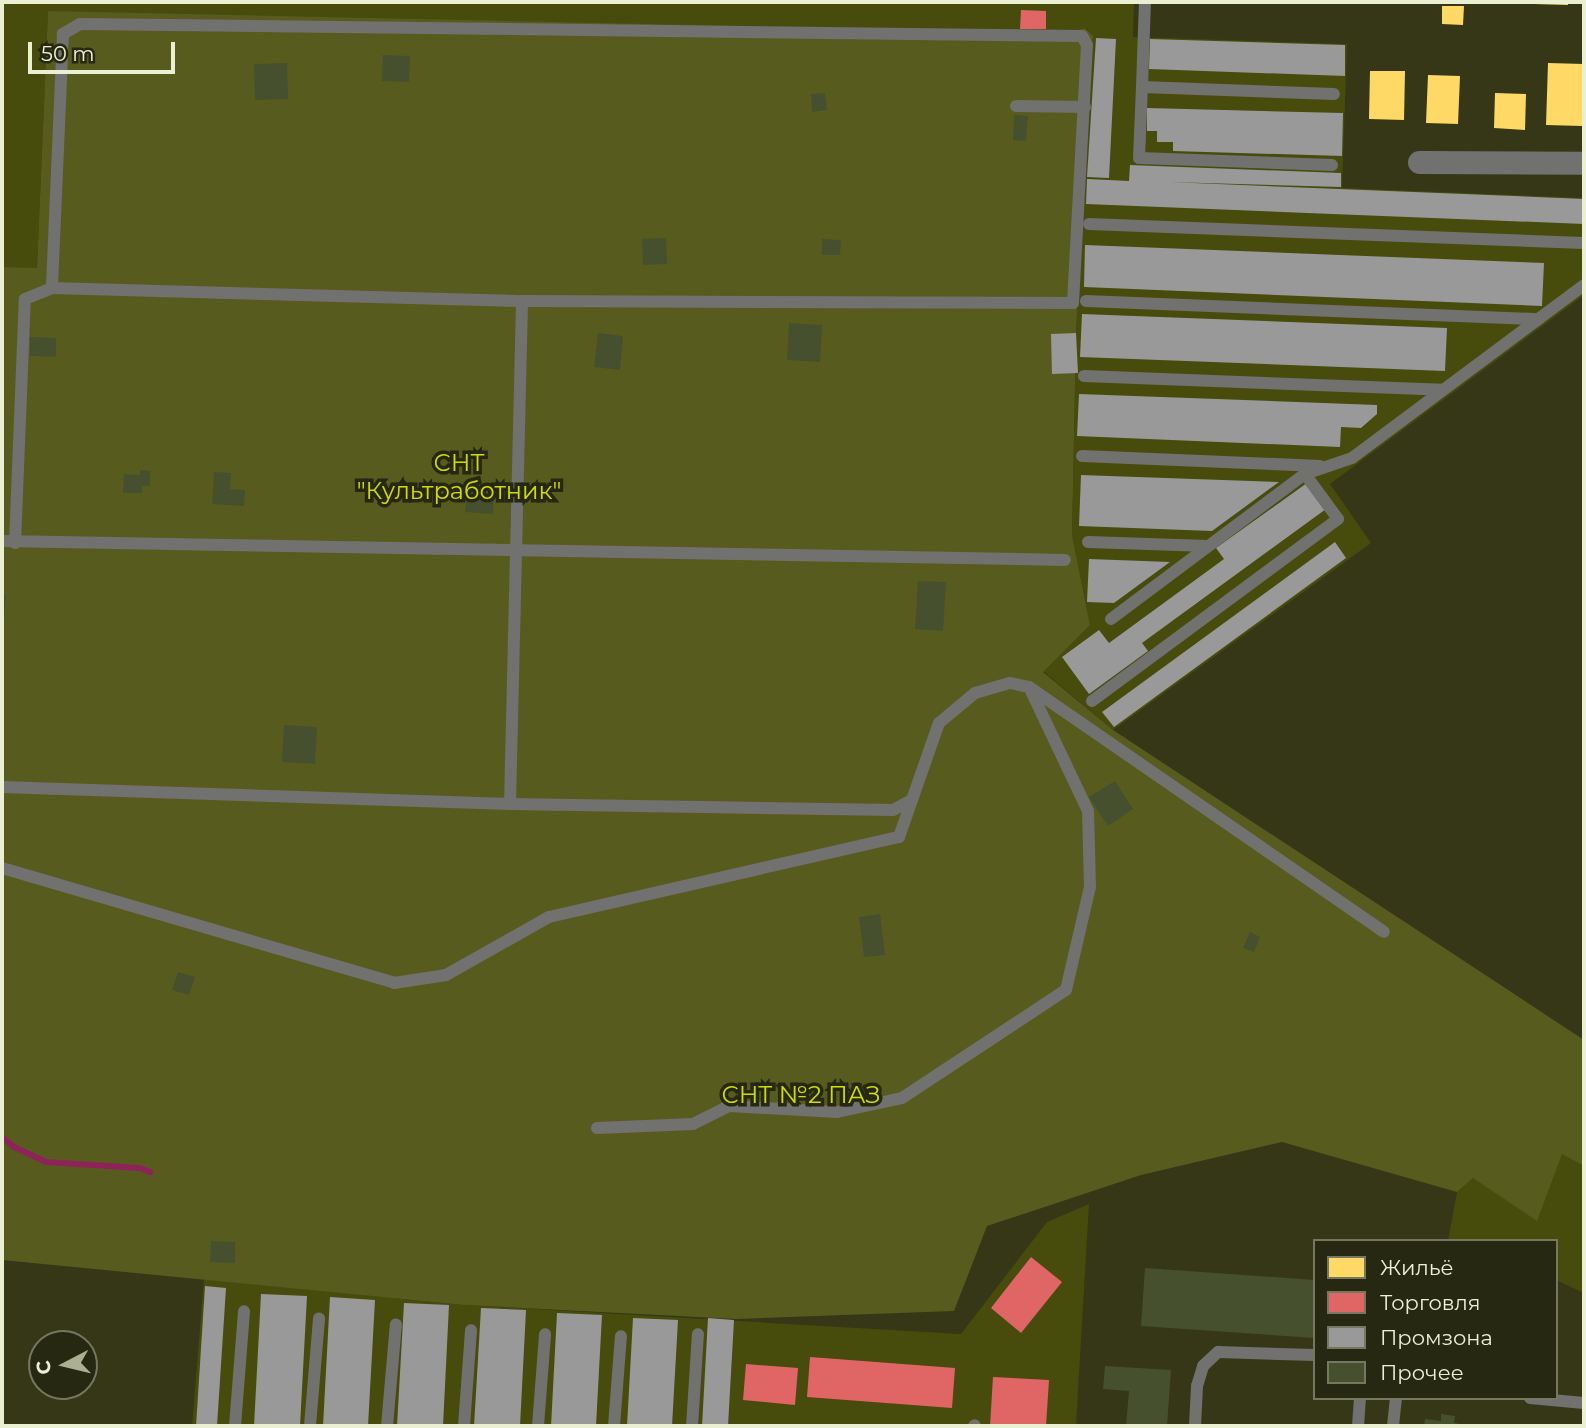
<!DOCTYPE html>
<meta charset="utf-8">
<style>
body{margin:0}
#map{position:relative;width:1586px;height:1428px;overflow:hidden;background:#353717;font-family:Montserrat,sans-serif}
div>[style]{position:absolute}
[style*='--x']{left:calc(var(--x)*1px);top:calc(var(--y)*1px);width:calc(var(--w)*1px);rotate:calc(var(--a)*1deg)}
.built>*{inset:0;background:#474b0c}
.green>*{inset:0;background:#575c1e}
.homes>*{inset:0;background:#ffd966}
.shops>*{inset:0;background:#e06666}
.industry>*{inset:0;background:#999}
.stream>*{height:6px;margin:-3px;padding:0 3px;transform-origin:3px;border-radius:3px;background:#8e2359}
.building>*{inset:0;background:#46502e}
.service>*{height:12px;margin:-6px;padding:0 6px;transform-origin:6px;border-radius:6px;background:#71716f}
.minor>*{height:23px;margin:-11.5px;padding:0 11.5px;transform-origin:11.5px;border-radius:11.5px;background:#71716f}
span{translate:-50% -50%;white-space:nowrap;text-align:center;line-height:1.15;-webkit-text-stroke:7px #262812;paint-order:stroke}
.park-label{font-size:24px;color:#d1dd00}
.frame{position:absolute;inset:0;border:4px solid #ecf0d3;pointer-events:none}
.legend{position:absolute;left:1313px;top:1239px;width:245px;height:161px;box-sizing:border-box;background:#262812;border:2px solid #75785f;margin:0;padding:9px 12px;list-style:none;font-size:21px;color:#ecf0d3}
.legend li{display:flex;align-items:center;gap:14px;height:35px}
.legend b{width:35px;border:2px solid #75785f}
.north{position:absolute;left:28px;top:1330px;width:70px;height:70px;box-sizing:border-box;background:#262812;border:2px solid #75785f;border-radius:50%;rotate:263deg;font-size:19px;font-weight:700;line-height:28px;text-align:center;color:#ecf0d3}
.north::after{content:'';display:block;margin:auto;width:24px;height:32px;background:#acaf91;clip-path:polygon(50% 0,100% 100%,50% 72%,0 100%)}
.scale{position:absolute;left:28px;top:42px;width:147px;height:32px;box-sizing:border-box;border:4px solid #ecf0d3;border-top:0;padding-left:9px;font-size:21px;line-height:24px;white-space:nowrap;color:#ecf0d3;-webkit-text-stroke:5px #262812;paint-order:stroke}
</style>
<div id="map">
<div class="built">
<i style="clip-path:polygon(2px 2px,1134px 2px,1133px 37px,1347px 44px,1342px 188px,1584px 198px,1584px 295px,1330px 484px,1371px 543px,1113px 730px,1043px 671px,1090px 625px,1072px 535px,1076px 333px,1093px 36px,1086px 28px,1067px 33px,48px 12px,37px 269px,2px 267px)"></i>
<i style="clip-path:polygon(1563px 1154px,1584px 1166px,1584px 1293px,1556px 1280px,1556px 1241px,1448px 1241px,1457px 1192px,1473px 1178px)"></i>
<i style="clip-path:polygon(1089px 1204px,1076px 1426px,192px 1426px,204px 1279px,464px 1305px,961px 1334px,1047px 1222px)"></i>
</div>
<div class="green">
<i style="clip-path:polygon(48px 11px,1067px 33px,1085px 28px,1093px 36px,1076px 333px,1072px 535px,1090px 625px,1043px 672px,1113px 730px,1584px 1040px,1584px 1166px,1562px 1154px,1537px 1221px,1473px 1178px,1457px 1192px,1282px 1142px,1141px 1175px,987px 1226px,954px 1311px,736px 1319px,464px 1305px,2px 1260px,2px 267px,37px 268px)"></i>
</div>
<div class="homes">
<i style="clip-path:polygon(1534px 2px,1568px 2px,1568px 5px,1534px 4px)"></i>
<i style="clip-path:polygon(1442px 6px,1464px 6px,1463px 25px,1442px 24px)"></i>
<i style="clip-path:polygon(1548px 63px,1584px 64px,1582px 126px,1546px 125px)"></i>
<i style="clip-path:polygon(1370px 71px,1405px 71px,1404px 120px,1369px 119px)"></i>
<i style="clip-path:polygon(1428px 75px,1460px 76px,1458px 124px,1426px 123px)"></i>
<i style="clip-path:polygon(1495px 93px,1526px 94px,1525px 130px,1494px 128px)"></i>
</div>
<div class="shops">
<i style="clip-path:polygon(1021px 10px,1046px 11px,1046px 29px,1020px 29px)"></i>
<i style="clip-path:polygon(1031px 1257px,1062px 1282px,1021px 1333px,991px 1308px)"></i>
<i style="clip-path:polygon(810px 1357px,955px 1368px,952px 1408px,807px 1397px)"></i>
<i style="clip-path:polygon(746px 1364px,798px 1368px,795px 1405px,743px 1400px)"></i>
<i style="clip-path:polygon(993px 1377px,1049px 1380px,1046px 1426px,990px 1426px)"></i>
</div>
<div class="industry">
<i style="clip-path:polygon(1096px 38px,1116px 39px,1109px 178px,1087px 177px)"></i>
<i style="clip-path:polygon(1150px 39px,1345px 45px,1345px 76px,1149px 69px)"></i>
<i style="clip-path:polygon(1147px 108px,1343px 113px,1342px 156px,1173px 151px,1173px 142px,1157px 142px,1157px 131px,1147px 131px)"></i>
<i style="clip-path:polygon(1130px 165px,1341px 173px,1341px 187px,1169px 182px,1584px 199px,1584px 224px,1086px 204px,1087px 179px,1129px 181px)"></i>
<i style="clip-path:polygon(1085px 245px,1544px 263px,1542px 306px,1084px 287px)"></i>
<i style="clip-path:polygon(1082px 314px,1447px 328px,1445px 371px,1080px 357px)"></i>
<i style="clip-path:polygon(1076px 333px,1078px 373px,1052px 374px,1051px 334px)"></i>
<i style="clip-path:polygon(1079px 394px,1377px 405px,1377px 414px,1361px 428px,1341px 427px,1340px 447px,1077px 436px)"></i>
<i style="clip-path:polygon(1081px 475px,1279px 482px,1212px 531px,1079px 526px)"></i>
<i style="clip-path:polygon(1307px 483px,1326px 509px,1142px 643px,1148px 651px,1089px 694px,1062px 657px,1099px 630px,1109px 643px,1224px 559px,1216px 548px)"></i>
<i style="clip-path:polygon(1335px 542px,1346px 558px,1114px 727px,1102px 712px)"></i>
<i style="clip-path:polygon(1089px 559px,1170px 562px,1114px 603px,1087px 602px)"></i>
<i style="clip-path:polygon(205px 1286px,226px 1288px,217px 1426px,196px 1426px)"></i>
<i style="clip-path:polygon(261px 1294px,307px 1296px,300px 1426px,254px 1426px)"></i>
<i style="clip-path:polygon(330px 1297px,375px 1300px,368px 1426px,323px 1426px)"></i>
<i style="clip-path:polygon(404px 1303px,449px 1305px,443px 1426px,397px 1426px)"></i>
<i style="clip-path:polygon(481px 1308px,526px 1310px,520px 1426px,474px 1426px)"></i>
<i style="clip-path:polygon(557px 1313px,602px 1315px,596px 1426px,551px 1426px)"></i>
<i style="clip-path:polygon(633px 1318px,678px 1320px,672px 1426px,627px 1426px)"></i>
<i style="clip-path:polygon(708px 1318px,734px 1320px,728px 1426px,702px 1426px)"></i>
</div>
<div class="stream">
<i style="--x:2;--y:1137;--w:16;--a:40"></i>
<i style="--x:14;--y:1147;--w:35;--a:25"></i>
<i style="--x:46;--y:1162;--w:94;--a:3.7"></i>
<i style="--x:140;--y:1168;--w:11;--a:22"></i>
</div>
<div class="building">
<i style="clip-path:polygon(383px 55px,410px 56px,409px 82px,382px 81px)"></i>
<i style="clip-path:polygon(287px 63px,288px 99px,255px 100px,254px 64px)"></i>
<i style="clip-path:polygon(825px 93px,827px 110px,812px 112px,811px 94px)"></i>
<i style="clip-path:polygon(1014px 115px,1028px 116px,1026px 141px,1013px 140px)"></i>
<i style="clip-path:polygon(666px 238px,667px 264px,643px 265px,642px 239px)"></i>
<i style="clip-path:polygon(822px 239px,841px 240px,840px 255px,822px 255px)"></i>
<i style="clip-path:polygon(789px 323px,822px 325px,820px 362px,787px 360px)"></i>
<i style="clip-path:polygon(598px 333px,623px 336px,620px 370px,594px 367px)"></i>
<i style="clip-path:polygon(30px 337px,56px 338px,56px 357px,30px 356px)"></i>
<i style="clip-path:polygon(140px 470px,150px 471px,150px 486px,142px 486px,142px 493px,123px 493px,124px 474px,140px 475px)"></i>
<i style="clip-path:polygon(214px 472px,231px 473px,230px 489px,245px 490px,244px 506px,212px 504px)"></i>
<i style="clip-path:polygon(467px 491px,494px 492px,493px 514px,465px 512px)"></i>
<i style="clip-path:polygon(918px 581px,946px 582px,943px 631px,915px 629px)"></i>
<i style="clip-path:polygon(2px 595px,6px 595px,4px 620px,2px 620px)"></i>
<i style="clip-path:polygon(284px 725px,317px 727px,315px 764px,282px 762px)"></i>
<i style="clip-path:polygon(1115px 781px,1133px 809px,1108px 826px,1089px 797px)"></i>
<i style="clip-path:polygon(880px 914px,885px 955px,864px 957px,859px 917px)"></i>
<i style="clip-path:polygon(1250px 932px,1260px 937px,1254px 952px,1243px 948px)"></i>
<i style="clip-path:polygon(178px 972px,195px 977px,189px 995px,172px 990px)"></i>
<i style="clip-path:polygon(211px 1241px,235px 1242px,235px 1263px,210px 1262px)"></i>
<i style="clip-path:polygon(1145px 1268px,1315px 1280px,1315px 1338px,1141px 1326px)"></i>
<i style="clip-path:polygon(1105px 1366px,1171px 1370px,1167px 1426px,1126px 1426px,1129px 1391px,1103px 1389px)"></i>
<i style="clip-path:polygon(1441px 1414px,1455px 1416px,1454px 1423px,1470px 1426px,1424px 1426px,1425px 1419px,1441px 1421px)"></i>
</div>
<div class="service">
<i style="--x:1142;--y:87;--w:85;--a:-88"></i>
<i style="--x:1016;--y:106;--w:69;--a:0.8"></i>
<i style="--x:1332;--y:165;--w:193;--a:-177.9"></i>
<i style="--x:1139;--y:158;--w:71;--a:-87.6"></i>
<i style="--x:1142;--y:87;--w:192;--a:2.1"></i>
<i style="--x:1089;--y:224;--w:495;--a:2.2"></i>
<i style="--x:1086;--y:301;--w:453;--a:2.3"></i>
<i style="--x:1084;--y:376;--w:359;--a:2.2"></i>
<i style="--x:1082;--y:456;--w:238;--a:2.4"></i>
<i style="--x:2;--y:541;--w:1063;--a:1.02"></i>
<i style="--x:1088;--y:542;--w:120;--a:1.9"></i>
<i style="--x:15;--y:543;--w:244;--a:-87.7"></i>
<i style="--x:25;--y:299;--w:29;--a:-22"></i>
<i style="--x:52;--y:288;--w:470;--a:1.6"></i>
<i style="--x:522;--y:301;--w:551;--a:0.21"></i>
<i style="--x:1073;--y:303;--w:258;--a:-86.9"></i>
<i style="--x:1087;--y:45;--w:10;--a:-119"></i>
<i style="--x:1082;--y:36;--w:1002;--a:-179.31"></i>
<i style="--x:80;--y:24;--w:20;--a:150"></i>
<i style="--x:63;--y:34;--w:254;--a:92.5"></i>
<i style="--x:1111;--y:619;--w:242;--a:-36.8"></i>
<i style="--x:1305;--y:474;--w:50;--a:-18.8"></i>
<i style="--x:1352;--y:458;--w:289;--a:-36.7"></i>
<i style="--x:1092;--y:701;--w:306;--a:-36.5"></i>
<i style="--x:1338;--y:519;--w:56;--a:-126.3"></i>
<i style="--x:2;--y:787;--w:508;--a:1.92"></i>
<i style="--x:510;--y:804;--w:383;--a:0.9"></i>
<i style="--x:893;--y:810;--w:21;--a:-28"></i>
<i style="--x:510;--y:804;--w:503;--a:-88.63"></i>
<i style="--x:2;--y:868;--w:409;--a:16.3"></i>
<i style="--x:394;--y:983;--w:53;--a:-8.7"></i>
<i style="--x:446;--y:975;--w:118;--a:-29.4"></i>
<i style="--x:549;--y:917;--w:359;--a:-12.9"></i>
<i style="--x:899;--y:837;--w:121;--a:-70.7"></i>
<i style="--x:939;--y:723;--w:47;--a:-39.8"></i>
<i style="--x:975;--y:693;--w:36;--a:-16"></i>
<i style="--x:1010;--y:683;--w:19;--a:12"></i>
<i style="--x:1029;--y:687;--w:431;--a:34.6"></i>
<i style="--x:597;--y:1128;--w:96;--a:-2.4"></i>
<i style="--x:693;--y:1124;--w:40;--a:-26.6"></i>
<i style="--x:729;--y:1106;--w:108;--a:3.2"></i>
<i style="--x:837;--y:1112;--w:66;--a:-12.2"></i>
<i style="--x:902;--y:1098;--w:196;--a:-33.4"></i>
<i style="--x:1066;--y:990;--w:106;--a:-76.9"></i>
<i style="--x:1090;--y:887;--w:76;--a:-91.5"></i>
<i style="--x:1088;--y:811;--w:137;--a:-115.4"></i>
<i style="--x:1530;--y:1398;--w:54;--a:5.3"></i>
<i style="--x:235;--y:1426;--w:115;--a:-85.5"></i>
<i style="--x:310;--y:1426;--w:108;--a:-85.2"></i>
<i style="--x:387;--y:1426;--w:102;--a:-85"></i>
<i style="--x:464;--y:1426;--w:96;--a:-85.8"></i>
<i style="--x:538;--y:1426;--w:92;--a:-85.6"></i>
<i style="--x:614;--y:1426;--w:90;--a:-85.6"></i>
<i style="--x:692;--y:1426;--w:92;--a:-86.3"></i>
<i style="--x:974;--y:1426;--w:1;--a:-45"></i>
<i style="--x:1195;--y:1426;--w:40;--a:-87.1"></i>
<i style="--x:1197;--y:1386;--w:21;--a:-73"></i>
<i style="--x:1203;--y:1366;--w:21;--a:-43"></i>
<i style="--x:1218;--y:1352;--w:97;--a:1.8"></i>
<i style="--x:1358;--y:1426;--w:28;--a:-86"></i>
<i style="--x:1393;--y:1426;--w:28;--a:-84"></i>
</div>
<div class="minor">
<i style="--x:1419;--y:162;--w:165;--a:0.3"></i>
</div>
<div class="park-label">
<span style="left:459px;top:477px">СНТ<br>"Культработник"</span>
<span style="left:801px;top:1095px">СНТ №2 ПАЗ</span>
</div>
<div class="frame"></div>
<ul class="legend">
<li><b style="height:19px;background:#ffd966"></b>Жильё</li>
<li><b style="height:19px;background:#e06666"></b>Торговля</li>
<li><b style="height:19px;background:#999"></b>Промзона</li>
<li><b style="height:19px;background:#46502e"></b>Прочее</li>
</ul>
<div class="north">С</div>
<div class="scale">50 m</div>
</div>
